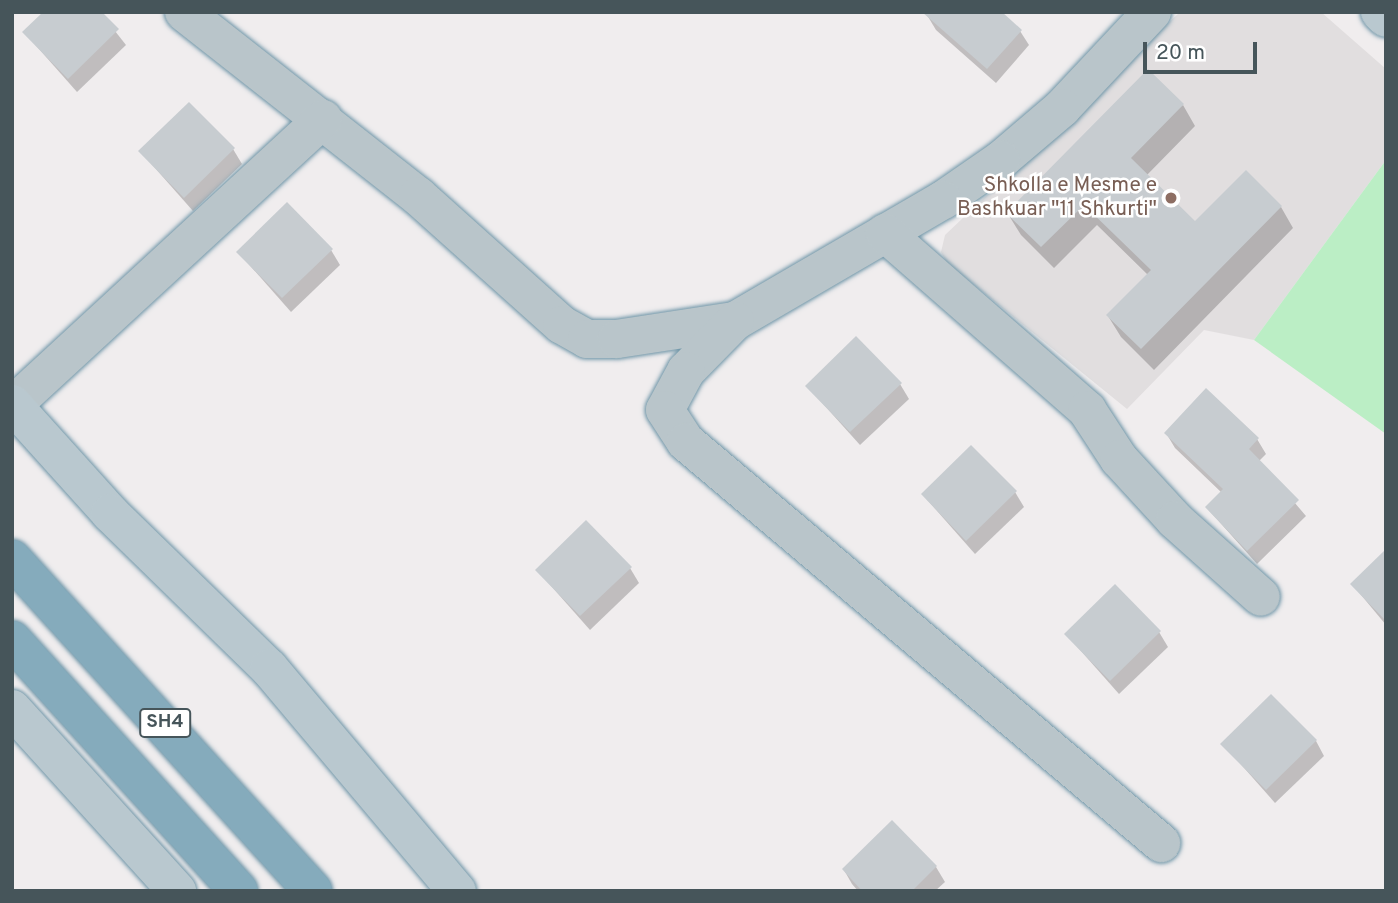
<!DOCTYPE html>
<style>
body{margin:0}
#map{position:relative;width:1398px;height:903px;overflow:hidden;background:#f0edee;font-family:Overpass,sans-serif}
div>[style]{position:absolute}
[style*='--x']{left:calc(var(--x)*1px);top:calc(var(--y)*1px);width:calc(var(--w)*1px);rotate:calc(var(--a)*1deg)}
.education>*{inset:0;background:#e1dedf}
.green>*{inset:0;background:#bbeec5}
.shadow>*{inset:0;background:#0003}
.building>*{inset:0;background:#c7ccd0}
.roads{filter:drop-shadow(0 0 2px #7096a8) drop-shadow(0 0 2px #7096a8)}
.street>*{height:38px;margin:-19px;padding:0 19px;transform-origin:19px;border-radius:19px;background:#b9c5ca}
.secondary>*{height:38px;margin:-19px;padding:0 19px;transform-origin:19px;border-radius:19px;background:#b9c8cf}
.highway>*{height:38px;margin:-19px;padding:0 19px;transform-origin:19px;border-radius:19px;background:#85abbc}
.dots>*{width:19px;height:19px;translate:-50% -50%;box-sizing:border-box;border:4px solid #fff;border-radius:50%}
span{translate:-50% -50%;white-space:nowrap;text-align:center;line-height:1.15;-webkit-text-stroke:5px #fff;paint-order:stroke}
.shield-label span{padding:2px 5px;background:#fff;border:2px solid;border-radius:5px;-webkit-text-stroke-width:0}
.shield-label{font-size:19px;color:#46555a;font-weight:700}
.education-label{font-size:21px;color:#785e54}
.right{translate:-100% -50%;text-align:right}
.frame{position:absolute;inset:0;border:14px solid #46555a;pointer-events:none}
.scale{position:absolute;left:1143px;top:42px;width:114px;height:32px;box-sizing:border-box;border:4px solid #46555a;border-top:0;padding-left:9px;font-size:21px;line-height:24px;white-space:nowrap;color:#46555a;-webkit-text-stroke:5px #fff;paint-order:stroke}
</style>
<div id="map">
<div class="education">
<i style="clip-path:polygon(1180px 12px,1321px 12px,1386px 69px,1386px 160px,1254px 340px,1204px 330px,1127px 409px,947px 263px,941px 252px,945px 235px)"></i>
</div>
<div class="green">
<i style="clip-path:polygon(1386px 160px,1386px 434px,1254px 340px)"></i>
</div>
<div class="shadow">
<i style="clip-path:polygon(100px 12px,126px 45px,77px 92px,24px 32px)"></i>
<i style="clip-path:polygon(927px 15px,1020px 31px,1029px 45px,996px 83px,936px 30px)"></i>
<i style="clip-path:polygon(1183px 105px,1195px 126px,1146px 176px,1195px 224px,1281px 207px,1293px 228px,1154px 370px,1121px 337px,1108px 316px,1148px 275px,1097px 225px,1054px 268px,1021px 235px,1008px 214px)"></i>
<i style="clip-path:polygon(233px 149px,242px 164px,193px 211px,140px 151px)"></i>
<i style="clip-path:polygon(331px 250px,340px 265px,291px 312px,238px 252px)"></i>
<i style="clip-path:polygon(900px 384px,909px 399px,860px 445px,807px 386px)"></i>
<i style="clip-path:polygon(1166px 433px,1257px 439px,1266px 454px,1259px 461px,1306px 516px,1257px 564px,1207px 508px,1222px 493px,1175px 448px)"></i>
<i style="clip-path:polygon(1015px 492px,1024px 507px,975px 554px,923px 495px)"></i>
<i style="clip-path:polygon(1386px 552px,1386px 625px,1352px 584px)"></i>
<i style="clip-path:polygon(630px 568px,639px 583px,590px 630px,537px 570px)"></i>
<i style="clip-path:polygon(1159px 632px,1168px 647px,1119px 694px,1066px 634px)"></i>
<i style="clip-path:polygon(1316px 741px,1324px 756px,1275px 803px,1223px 744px)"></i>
<i style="clip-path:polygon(892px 823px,936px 867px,945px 882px,935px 891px,858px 891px,852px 884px,844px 870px)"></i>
</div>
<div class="building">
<i style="clip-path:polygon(43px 12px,102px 12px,119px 29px,68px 79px,22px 32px)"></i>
<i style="clip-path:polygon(922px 12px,1002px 12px,1022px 30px,987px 69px)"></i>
<i style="clip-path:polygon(1148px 69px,1184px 104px,1131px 158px,1195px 221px,1246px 170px,1282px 206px,1141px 349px,1106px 315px,1151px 270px,1084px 205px,1041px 247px,1006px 213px)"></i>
<i style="clip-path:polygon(189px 102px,235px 148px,184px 198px,138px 151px)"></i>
<i style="clip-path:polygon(287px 202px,333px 249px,282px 298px,236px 252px)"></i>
<i style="clip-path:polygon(856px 336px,902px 383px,850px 432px,805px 386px)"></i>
<i style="clip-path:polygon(1206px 388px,1259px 438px,1249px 449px,1299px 500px,1247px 551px,1205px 507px,1223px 489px,1164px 433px)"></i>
<i style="clip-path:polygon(971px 445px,1017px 491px,966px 541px,921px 494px)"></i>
<i style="clip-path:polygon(586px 520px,632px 567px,580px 616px,535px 570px)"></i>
<i style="clip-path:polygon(1386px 549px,1386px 621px,1350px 584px)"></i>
<i style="clip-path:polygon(1115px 584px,1161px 631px,1110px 681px,1064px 634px)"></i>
<i style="clip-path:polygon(1271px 694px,1317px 740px,1266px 790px,1220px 744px)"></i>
<i style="clip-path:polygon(892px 820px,937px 866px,912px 891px,862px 891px,842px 869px)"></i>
</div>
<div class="roads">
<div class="street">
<i style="--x:184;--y:12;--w:298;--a:38.2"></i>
<i style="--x:418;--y:196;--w:193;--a:41.9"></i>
<i style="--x:562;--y:325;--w:29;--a:29"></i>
<i style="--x:587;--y:339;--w:30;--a:0"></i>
<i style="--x:617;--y:339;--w:119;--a:-8.7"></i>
<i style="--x:1152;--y:12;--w:132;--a:133.2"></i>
<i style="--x:1062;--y:108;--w:80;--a:139.6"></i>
<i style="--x:1001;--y:160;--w:70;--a:145.4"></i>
<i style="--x:943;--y:200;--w:241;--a:149.8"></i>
<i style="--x:735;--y:321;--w:70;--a:134.4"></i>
<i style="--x:686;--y:371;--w:44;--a:118.3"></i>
<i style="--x:665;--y:410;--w:38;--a:57"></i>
<i style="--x:686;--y:442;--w:622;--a:40.17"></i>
<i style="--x:885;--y:233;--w:269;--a:41.2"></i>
<i style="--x:1087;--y:410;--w:59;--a:56.9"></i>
<i style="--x:1119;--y:459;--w:83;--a:47.4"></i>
<i style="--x:1175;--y:520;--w:115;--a:41.8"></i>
<i style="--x:13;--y:405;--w:422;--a:-42.7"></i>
</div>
<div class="secondary">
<i style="--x:1380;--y:12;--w:8;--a:45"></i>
<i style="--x:12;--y:404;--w:147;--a:48"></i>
<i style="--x:110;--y:513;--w:222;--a:44.3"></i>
<i style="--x:269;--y:668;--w:292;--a:49.9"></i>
<i style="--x:12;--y:709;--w:246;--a:47.8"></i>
</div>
<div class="highway">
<i style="--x:12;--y:559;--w:448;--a:47.8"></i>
<i style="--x:12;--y:640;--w:338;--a:47.9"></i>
</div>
</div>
<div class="dots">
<i style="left:1171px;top:198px;background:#8d6e63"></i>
</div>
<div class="shield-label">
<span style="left:165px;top:723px">SH4</span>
</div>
<div class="education-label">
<span class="right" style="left:1157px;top:198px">Shkolla e Mesme e<br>Bashkuar "11 Shkurti"</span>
</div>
<div class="frame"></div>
<div class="scale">20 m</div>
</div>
